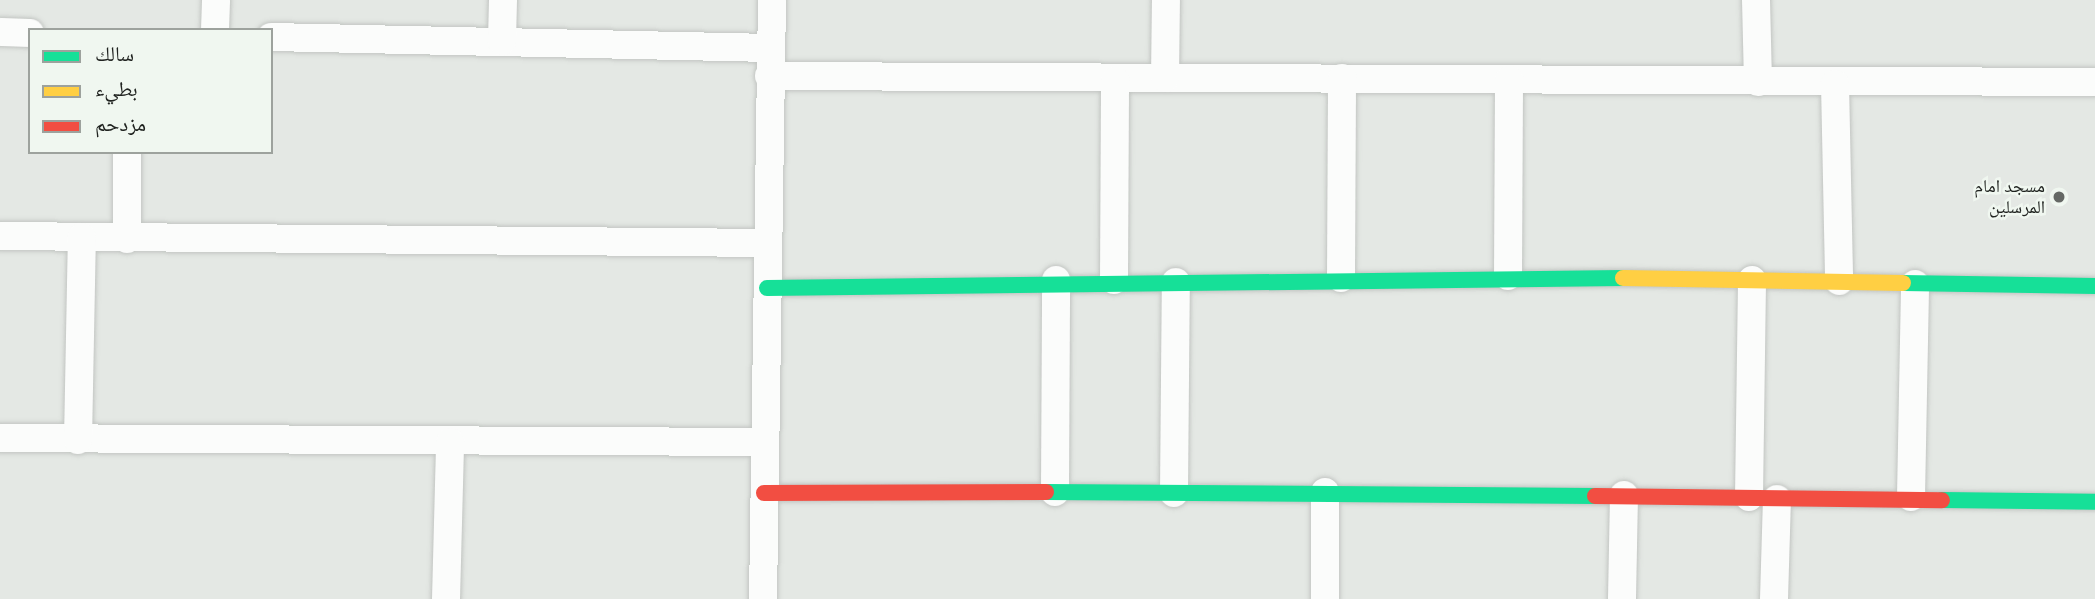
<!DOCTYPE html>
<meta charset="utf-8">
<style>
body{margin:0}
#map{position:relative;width:2095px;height:599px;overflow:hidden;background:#e4e8e4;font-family:"IBM Plex Sans","Noto Naskh Arabic",sans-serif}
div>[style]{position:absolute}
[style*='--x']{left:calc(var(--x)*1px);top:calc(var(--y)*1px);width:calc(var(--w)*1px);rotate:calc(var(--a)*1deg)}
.roads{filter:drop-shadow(0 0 2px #c2c5c2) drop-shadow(0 0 2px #c2c5c2)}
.street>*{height:28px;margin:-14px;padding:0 14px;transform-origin:14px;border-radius:14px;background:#fbfcfb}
.fast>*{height:16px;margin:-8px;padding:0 8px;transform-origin:8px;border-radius:8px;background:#16e098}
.slow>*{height:16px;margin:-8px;padding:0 8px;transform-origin:8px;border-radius:8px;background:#ffcf43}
.jam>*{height:16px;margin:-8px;padding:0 8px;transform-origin:8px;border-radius:8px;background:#f24e42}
.dots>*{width:19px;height:19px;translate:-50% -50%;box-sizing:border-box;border:4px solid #f0f7f0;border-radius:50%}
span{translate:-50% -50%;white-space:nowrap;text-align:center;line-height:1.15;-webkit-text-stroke:5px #f0f7f0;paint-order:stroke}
.poi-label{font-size:18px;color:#202320}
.right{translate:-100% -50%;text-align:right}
.legend{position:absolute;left:28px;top:28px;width:245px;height:126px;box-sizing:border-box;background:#f0f7f0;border:2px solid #9da29d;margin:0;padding:9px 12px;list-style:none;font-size:21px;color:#202320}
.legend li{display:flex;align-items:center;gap:14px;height:35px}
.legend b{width:35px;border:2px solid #9da29d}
</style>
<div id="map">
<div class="roads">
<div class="street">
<i style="--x:1756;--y:0;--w:82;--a:88.6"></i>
<i style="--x:215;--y:30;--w:30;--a:-88"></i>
<i style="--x:0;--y:32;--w:30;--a:2"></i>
<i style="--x:271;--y:37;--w:500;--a:1.26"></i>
<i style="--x:502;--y:41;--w:41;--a:-88.6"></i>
<i style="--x:769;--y:76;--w:1326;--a:0.26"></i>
<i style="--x:1165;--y:78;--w:78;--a:-89.3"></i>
<i style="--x:1835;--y:84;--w:197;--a:88.8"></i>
<i style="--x:127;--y:152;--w:87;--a:90"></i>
<i style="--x:0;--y:236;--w:767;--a:0.52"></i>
<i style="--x:1508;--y:276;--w:196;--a:-89.7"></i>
<i style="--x:1341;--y:278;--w:200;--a:-89.7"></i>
<i style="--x:1114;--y:280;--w:199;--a:-89.7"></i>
<i style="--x:0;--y:438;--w:765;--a:0.3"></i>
<i style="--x:78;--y:440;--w:203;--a:-88.9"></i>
<i style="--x:1055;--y:492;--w:212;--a:-89.7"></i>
<i style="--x:1325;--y:492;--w:107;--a:90"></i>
<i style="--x:1174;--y:493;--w:211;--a:-89.5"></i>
<i style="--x:1749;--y:497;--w:217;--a:-89.2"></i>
<i style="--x:1911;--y:497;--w:213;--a:-88.9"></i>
<i style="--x:446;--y:599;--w:157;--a:-88.5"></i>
<i style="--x:763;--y:599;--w:599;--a:-89.14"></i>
<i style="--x:1622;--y:599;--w:104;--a:-88.9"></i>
<i style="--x:1774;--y:599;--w:100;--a:-88.3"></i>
</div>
<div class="fast">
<i style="--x:1903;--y:283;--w:192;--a:0.9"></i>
<i style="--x:767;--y:288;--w:856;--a:-0.67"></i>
<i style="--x:1046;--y:492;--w:549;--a:0.42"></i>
<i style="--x:1942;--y:500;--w:153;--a:0.7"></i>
</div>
<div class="slow">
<i style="--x:1623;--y:278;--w:280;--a:1"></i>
</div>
<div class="jam">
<i style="--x:764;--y:493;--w:282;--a:-0.2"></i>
<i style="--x:1595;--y:496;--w:347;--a:0.7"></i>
</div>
</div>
<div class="dots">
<i style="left:2059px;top:197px;background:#656865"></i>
</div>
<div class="poi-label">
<span class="right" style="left:2045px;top:197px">مسجد امام<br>المرسلين</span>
</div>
<ul class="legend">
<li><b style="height:9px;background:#16e098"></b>سالك</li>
<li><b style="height:9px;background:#ffcf43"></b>بطيء</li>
<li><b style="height:9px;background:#f24e42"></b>مزدحم</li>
</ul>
</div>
